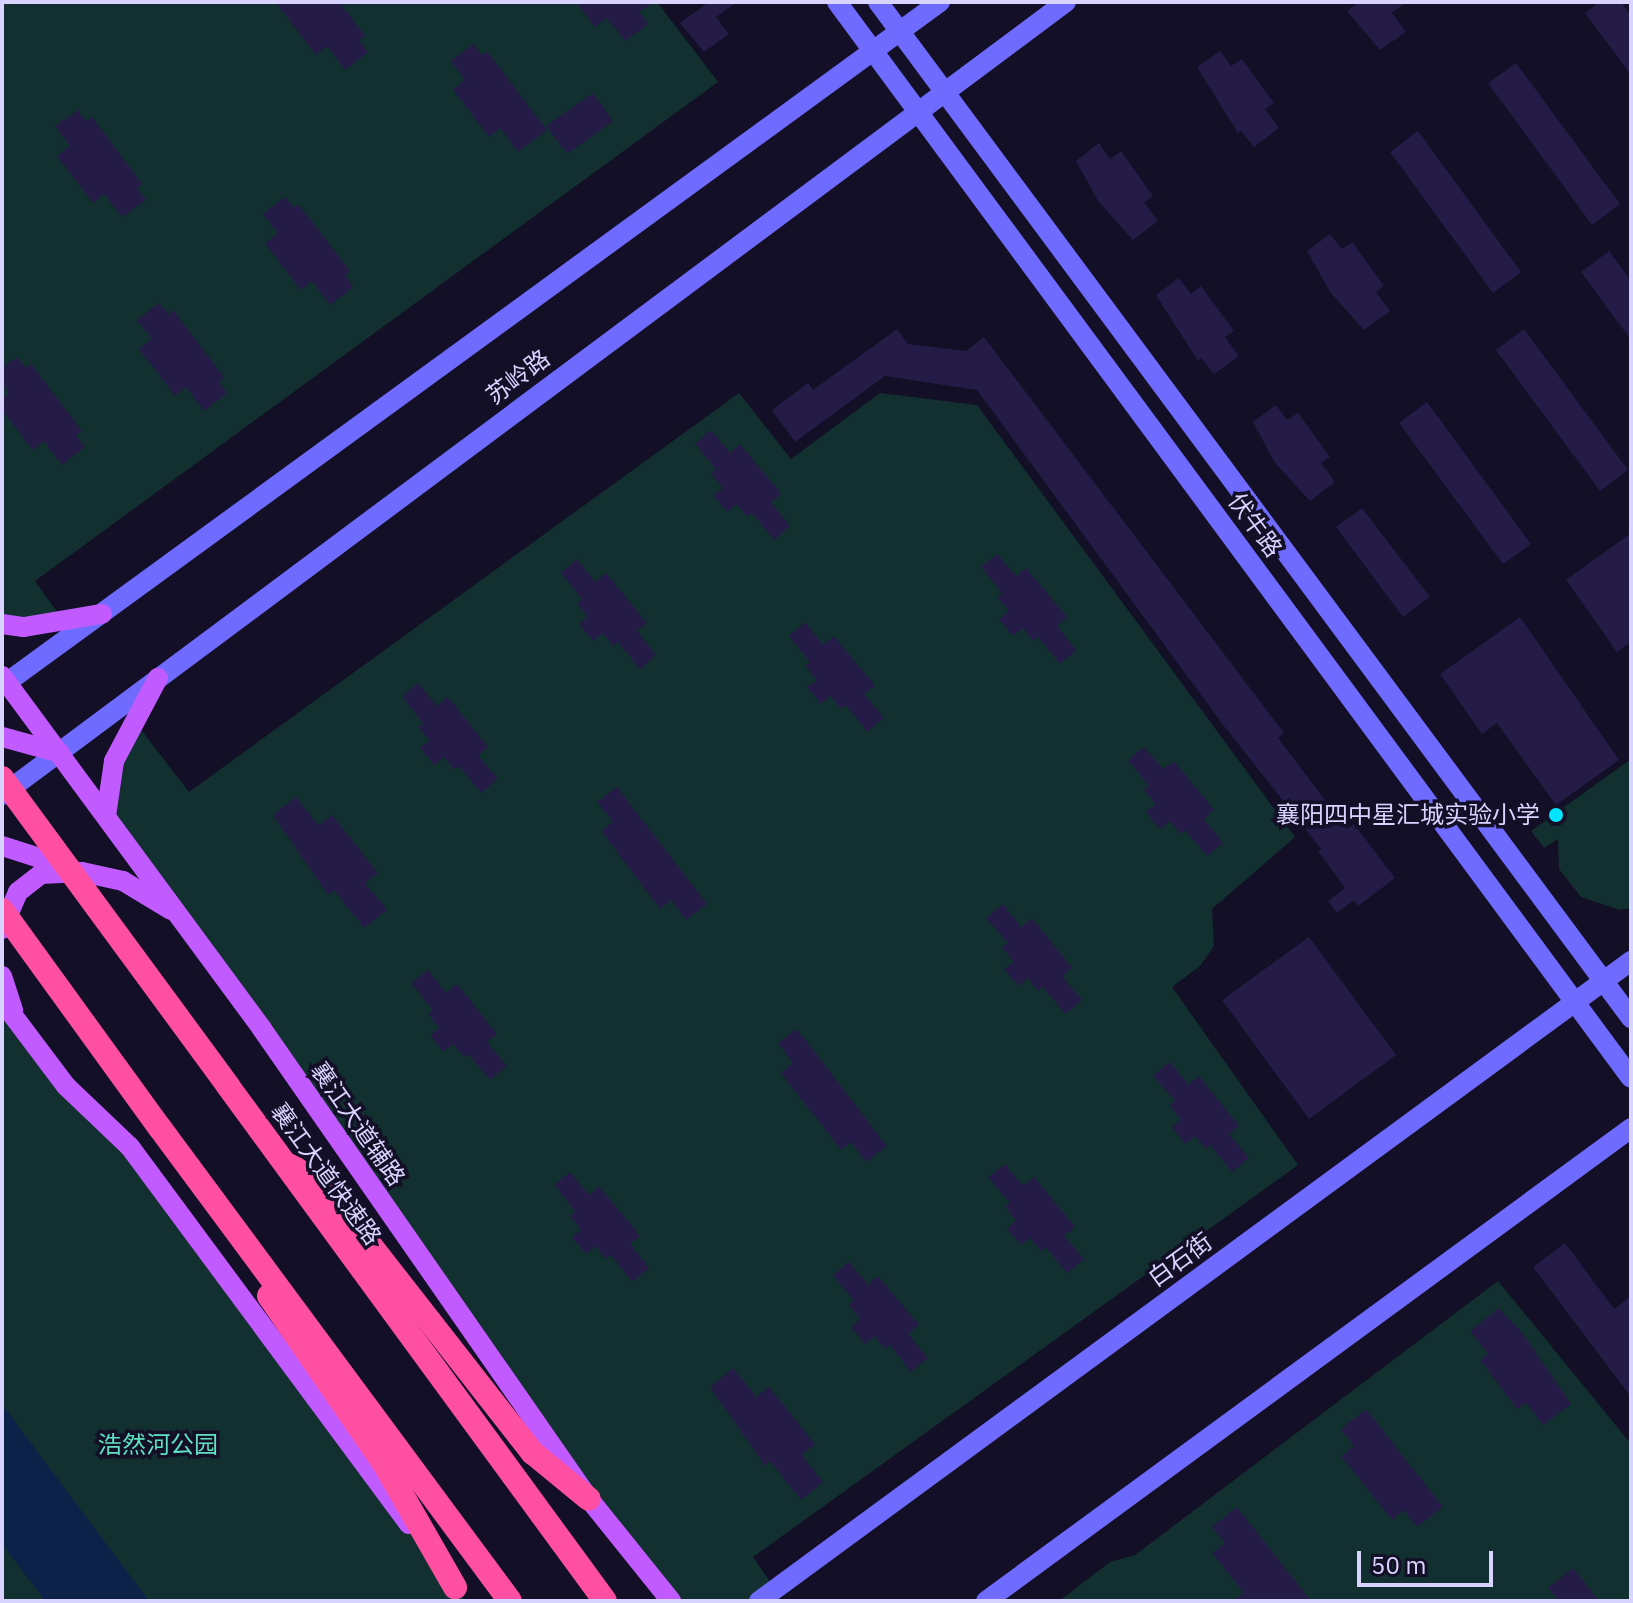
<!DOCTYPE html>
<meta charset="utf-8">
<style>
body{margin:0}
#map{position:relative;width:1633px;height:1603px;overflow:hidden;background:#130f26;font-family:"IBM Plex Sans","Noto Sans SC",sans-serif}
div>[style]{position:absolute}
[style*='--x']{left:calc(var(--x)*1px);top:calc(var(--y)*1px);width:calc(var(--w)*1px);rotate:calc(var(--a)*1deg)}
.green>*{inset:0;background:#12302f}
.water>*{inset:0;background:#0c2248}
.building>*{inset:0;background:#241b47}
.secondary>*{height:20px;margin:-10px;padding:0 10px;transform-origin:10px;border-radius:10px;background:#6f6bff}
.primary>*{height:20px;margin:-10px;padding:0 10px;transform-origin:10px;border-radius:10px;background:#c25bff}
.highway>*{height:24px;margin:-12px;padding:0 12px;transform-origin:12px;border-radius:12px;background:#ff4fa3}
.highway-bridge>*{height:24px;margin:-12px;padding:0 12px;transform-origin:12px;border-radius:12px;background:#ff4fa3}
.dots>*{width:22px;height:22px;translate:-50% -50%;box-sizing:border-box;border:4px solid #130f26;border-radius:50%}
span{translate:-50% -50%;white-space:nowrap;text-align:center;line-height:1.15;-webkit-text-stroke:7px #130f26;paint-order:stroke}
.street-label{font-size:24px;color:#d9d4ff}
.poi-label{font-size:24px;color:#d9d4ff}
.right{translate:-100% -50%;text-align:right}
.park-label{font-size:24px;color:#5fe0c0}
.frame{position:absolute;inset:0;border:4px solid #d9d4ff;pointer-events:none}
.scale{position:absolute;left:1357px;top:1551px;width:136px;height:36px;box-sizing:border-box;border:4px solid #d9d4ff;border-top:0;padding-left:10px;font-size:24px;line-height:28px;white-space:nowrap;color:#d9d4ff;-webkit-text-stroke:6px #130f26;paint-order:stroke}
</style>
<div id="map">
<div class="green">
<i style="clip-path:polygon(2px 2px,657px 2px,718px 82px,35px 581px,63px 620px,2px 624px)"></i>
<i style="clip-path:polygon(739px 393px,791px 459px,880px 393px,977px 405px,1295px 837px,1212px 909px,1214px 946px,1200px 966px,1172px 987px,1298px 1165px,753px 1557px,775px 1589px,759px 1601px,671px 1601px,106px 816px,135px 722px,189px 792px)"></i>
<i style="clip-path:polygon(1631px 759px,1631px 908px,1620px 910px,1581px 897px,1559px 869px,1558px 839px,1544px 848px,1531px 831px)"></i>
<i style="clip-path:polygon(2px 1001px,130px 1147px,465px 1601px,2px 1601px)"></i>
<i style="clip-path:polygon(1498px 1281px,1631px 1444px,1631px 1601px,1059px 1601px,1110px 1562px,1135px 1555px)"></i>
</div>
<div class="water">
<i style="clip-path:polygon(2px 1404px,149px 1601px,45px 1601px,2px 1544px)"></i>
</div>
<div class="building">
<i style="clip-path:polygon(275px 2px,339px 2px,365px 36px,359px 40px,368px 52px,345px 70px,327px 46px,316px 55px)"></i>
<i style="clip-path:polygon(576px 2px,654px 2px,639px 12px,648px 24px,625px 41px,607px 18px,595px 27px)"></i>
<i style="clip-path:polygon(709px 2px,737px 2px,716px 17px,729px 34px,704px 52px,680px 23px)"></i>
<i style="clip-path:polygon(1359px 2px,1406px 2px,1392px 13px,1406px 32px,1380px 50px,1347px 11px)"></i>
<i style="clip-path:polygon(1600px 2px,1621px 2px,1631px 16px,1631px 75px,1585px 13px)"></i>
<i style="clip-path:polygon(473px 44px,482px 55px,487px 51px,547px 130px,518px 152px,500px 128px,489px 137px,453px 90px,465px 80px,451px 61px)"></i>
<i style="clip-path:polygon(1220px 51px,1231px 66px,1242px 59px,1274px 103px,1265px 109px,1279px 128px,1254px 147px,1241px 131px,1238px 133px,1197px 67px)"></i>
<i style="clip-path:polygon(1516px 63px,1620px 204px,1592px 225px,1488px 83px)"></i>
<i style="clip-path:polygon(593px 93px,613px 121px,567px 154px,546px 126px)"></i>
<i style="clip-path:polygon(78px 110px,86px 121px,92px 117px,142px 184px,137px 188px,146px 200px,122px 217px,104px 194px,93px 203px,57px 156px,70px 146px,55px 126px)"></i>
<i style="clip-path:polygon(1418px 131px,1521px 272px,1493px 293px,1390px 152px)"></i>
<i style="clip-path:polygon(1099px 143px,1110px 159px,1121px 151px,1153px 196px,1144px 202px,1158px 221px,1133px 240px,1098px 201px,1076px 161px)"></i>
<i style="clip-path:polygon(285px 197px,294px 208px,299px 205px,350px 271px,345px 275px,353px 287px,330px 305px,312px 281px,301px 290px,265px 243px,278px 233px,263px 214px)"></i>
<i style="clip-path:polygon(1330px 234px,1342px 249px,1352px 242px,1384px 286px,1376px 292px,1390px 311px,1364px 330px,1330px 292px,1307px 251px)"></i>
<i style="clip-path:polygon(1609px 251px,1631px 281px,1631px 340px,1581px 272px)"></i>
<i style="clip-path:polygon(1179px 278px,1191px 294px,1201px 286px,1234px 331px,1225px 337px,1239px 356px,1214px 374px,1201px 358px,1198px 361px,1156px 295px)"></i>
<i style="clip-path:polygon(159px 303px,168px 315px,173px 310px,224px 377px,219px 382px,227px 393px,204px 411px,186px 387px,175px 396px,139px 349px,152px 339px,137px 320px)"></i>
<i style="clip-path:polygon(897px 329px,908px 344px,966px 351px,984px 337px,1284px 733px,1278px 738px,1347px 829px,1354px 824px,1395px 878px,1358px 906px,1354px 900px,1337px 913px,1328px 901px,1345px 888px,1318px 851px,1321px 849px,1221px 722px,977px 390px,885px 376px,795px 442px,772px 410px,808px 383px,813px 390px)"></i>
<i style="clip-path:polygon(1524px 329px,1628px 470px,1600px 491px,1496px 350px)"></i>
<i style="clip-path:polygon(17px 357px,26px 368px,31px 364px,82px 431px,76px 435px,85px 447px,62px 465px,44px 441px,33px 450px,2px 410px,2px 399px,9px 393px,2px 383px,2px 368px)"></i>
<i style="clip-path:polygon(1427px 402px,1531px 544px,1503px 564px,1399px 423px)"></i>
<i style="clip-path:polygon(1276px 405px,1287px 420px,1298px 413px,1330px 457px,1321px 463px,1335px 482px,1310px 501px,1275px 463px,1253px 422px)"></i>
<i style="clip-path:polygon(711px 430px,730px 453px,740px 444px,781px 494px,771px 502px,790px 526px,774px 540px,752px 513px,747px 517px,737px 504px,727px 512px,713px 495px,723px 488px,711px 474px,716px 469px,695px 444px)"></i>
<i style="clip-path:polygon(1362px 508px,1430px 597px,1403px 617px,1336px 527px)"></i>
<i style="clip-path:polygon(1631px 533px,1631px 642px,1617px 652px,1566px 580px)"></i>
<i style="clip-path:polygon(997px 554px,1016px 576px,1026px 568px,1067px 617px,1057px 626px,1076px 650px,1060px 664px,1038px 637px,1033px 641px,1023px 628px,1013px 636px,999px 619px,1009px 611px,997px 597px,1002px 593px,981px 567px)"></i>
<i style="clip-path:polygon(577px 559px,595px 582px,606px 573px,647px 623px,637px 631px,656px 655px,640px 669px,618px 642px,613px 646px,603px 633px,593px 641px,579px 624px,588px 617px,577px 603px,582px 599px,561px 573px)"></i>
<i style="clip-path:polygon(1520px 617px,1619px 760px,1556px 805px,1497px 723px,1482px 734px,1440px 674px)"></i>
<i style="clip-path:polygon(805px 622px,823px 645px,834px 636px,875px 686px,864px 694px,884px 718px,867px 732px,846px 705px,841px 709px,831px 696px,821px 704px,807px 687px,817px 680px,805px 666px,810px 662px,789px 636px)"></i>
<i style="clip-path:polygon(418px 683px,437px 706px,448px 697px,488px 747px,478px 755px,498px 779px,481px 793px,459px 766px,454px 770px,444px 757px,434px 765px,420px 748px,430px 741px,418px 727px,423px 723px,402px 697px)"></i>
<i style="clip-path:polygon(1144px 747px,1163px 769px,1174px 761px,1214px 810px,1204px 819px,1223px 843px,1207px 856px,1185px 830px,1180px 834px,1170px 821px,1160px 829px,1146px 812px,1156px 804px,1144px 790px,1149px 786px,1128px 760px)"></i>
<i style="clip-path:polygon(617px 787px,707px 904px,686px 920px,671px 900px,660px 909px,601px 831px,613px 822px,597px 802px)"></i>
<i style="clip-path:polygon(296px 797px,319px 826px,332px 815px,378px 873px,365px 883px,387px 910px,364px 928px,334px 890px,328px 895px,273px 815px)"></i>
<i style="clip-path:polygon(1003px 904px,1021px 927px,1032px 918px,1072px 968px,1062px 976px,1082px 1000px,1065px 1014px,1043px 987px,1038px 991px,1028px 978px,1018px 986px,1004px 969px,1014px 962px,1002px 948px,1008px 943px,986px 918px)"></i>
<i style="clip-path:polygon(1309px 937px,1396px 1055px,1309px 1119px,1222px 1000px)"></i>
<i style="clip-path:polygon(428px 970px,446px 993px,457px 984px,497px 1034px,487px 1042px,507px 1066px,490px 1080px,468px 1054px,464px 1057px,453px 1044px,443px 1052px,430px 1035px,439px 1028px,428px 1014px,433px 1010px,411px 983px)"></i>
<i style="clip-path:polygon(797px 1029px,887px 1146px,866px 1162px,851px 1142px,841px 1150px,781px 1073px,793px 1063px,778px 1043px)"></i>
<i style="clip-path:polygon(1170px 1062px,1188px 1085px,1199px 1076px,1239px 1126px,1229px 1134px,1249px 1158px,1232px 1172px,1210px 1145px,1206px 1149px,1195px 1136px,1185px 1144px,1172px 1127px,1181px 1120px,1170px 1105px,1175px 1101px,1153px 1075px)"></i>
<i style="clip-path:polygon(1005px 1164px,1023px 1186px,1034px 1177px,1075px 1227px,1064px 1236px,1084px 1259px,1067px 1273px,1046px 1247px,1041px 1251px,1030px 1238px,1021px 1245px,1007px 1229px,1016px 1221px,1005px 1207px,1010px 1203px,988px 1177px)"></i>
<i style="clip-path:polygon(570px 1172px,589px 1195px,599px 1186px,640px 1236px,630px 1244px,649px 1268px,632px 1282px,611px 1255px,606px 1259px,596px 1246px,586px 1254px,572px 1237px,581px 1230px,570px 1216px,575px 1211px,554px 1185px)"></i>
<i style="clip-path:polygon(1565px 1243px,1614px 1309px,1631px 1296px,1631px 1397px,1533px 1267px)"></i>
<i style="clip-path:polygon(849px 1262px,868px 1285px,878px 1276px,919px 1325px,908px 1334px,928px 1358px,911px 1372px,890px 1345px,885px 1349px,874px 1336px,865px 1344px,851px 1327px,860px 1319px,849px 1305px,854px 1301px,833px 1275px)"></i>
<i style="clip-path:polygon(1499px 1308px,1523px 1334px,1571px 1404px,1543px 1425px,1526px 1403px,1517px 1409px,1480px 1360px,1488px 1354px,1470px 1331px)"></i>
<i style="clip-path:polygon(733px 1368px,756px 1397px,769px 1387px,815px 1444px,802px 1455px,823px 1482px,801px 1500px,770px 1461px,765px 1466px,710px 1387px)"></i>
<i style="clip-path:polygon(1366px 1409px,1443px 1507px,1417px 1527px,1404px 1510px,1392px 1520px,1341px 1456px,1354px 1446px,1341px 1429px)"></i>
<i style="clip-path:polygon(1237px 1507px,1311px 1601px,1233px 1601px,1244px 1593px,1212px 1553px,1225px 1543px,1212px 1527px)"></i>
<i style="clip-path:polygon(1573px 1568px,1599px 1601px,1559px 1601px,1548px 1588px)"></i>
</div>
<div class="secondary">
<i style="--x:837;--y:2;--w:1337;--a:53.58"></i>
<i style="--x:878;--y:2;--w:1265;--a:53.46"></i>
<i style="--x:2;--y:686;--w:1161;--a:-36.1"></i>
<i style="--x:2;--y:795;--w:1327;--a:-36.7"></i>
<i style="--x:759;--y:1601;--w:1082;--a:-36.28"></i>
<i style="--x:986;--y:1601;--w:800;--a:-36.25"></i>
</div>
<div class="primary">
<i style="--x:2;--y:624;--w:22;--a:8"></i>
<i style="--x:24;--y:627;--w:79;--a:-9.5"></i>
<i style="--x:2;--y:676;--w:438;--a:53.6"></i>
<i style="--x:262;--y:1029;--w:573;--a:55.17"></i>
<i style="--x:589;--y:1499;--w:131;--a:51.2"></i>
<i style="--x:2;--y:737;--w:60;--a:15.4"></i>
<i style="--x:106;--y:816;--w:56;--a:-81.7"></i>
<i style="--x:114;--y:761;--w:94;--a:-62.1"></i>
<i style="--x:2;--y:846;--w:72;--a:17.7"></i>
<i style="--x:2;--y:929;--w:40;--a:-66.6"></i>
<i style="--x:18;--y:892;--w:29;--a:-38"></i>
<i style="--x:41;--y:874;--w:41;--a:-2.8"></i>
<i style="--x:82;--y:872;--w:42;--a:12.4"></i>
<i style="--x:123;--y:881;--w:56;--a:31.1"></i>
<i style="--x:2;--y:976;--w:36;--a:72"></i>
<i style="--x:2;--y:1001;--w:106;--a:53"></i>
<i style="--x:66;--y:1086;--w:88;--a:43.6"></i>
<i style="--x:130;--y:1147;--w:469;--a:53.5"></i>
</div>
<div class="highway">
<i style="--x:228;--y:1086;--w:638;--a:53.79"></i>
<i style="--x:160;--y:1128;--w:588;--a:53.5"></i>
<i style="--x:292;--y:1166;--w:44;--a:34.8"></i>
<i style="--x:328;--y:1191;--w:333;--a:52"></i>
<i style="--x:533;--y:1453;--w:72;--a:39.4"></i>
<i style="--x:269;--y:1296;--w:205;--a:55.5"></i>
<i style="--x:385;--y:1465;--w:141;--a:60.2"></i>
</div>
<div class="highway-bridge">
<i style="--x:2;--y:778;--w:382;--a:53.7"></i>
<i style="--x:2;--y:910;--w:269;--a:54.1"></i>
</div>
<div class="dots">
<i style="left:1556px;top:815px;background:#00e5ff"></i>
</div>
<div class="street-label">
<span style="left:518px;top:377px;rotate:-37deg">苏岭路</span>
<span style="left:1255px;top:525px;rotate:54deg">伏牛路</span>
<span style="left:358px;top:1124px;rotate:55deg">襄江大道辅路</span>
<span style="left:326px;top:1174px;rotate:54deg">襄江大道快速路</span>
<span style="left:1180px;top:1260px;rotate:-36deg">白石街</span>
</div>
<div class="poi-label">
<span class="right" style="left:1540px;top:815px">襄阳四中星汇城实验小学</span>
</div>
<div class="park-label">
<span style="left:158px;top:1445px">浩然河公园</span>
</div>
<div class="frame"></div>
<div class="scale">50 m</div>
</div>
